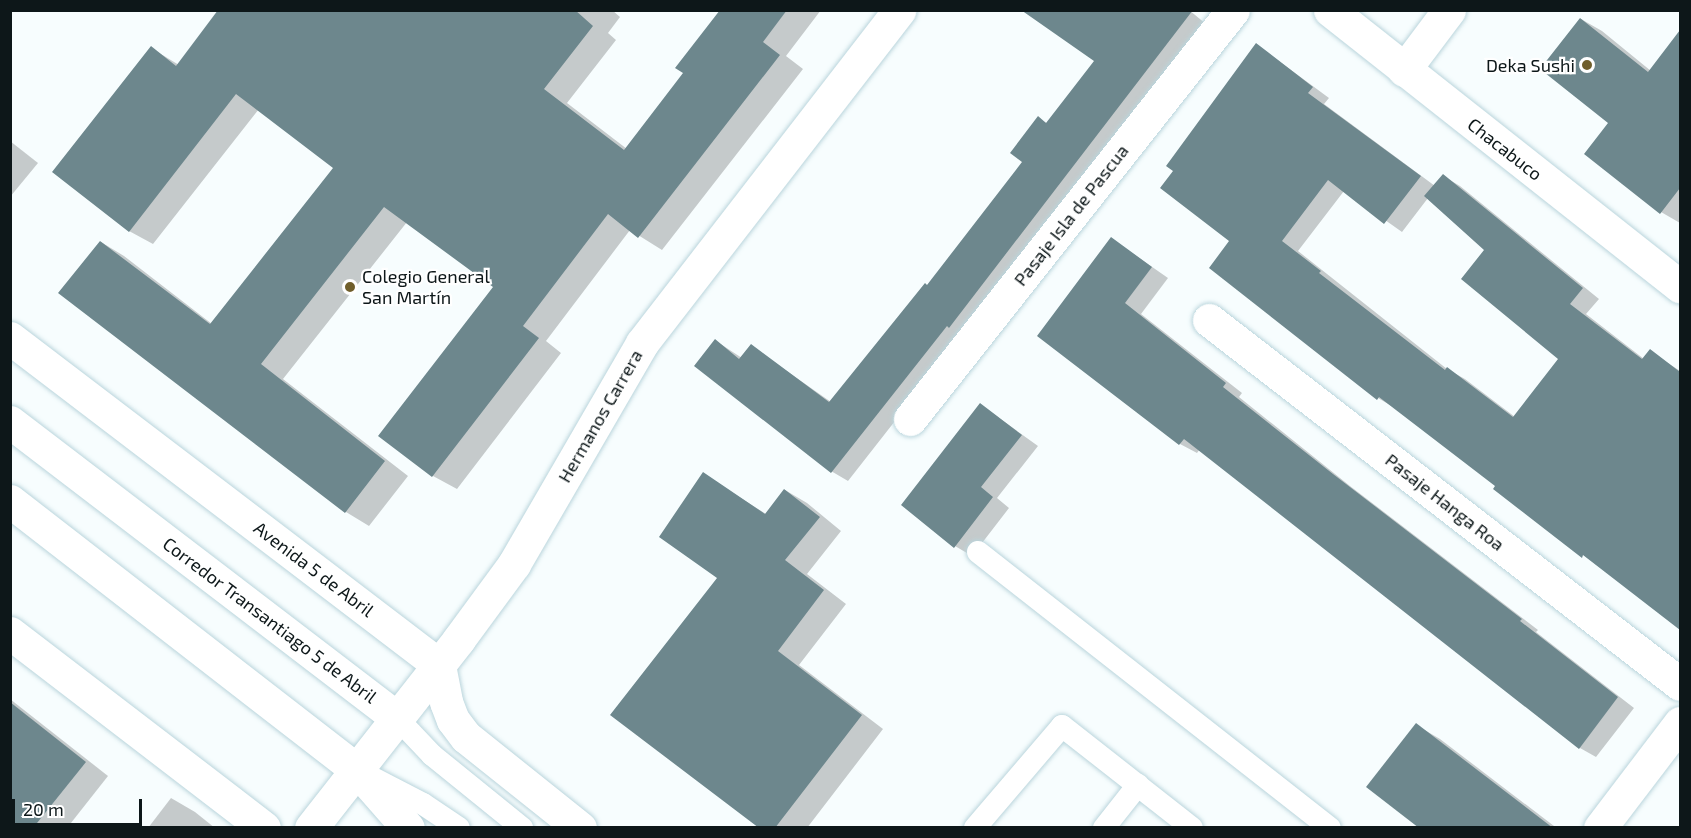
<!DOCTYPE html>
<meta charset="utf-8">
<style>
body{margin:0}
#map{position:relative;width:1691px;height:838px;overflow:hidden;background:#f7fdfe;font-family:"Exo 2",sans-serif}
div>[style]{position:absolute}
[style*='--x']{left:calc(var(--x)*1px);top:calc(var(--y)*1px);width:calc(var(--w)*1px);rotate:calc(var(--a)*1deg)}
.shadow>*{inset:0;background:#0003}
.building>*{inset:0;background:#6d878d}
.roads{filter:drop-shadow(0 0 2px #bad5dc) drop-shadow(0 0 2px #bad5dc)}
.lane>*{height:22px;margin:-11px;padding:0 11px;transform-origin:11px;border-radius:11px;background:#fff}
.street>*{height:33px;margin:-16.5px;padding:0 16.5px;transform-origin:16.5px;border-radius:16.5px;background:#fff}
.secondary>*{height:33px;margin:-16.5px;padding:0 16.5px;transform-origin:16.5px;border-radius:16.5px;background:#fff}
.primary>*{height:33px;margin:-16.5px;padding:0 16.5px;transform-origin:16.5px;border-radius:16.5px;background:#fff}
.dots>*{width:16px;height:16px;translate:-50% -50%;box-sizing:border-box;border:3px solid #fff;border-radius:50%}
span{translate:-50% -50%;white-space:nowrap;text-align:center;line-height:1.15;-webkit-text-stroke:4.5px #fff;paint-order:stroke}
.poi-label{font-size:18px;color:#0d1719}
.right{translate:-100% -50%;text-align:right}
.left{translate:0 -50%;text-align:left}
.street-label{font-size:18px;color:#0d1719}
.frame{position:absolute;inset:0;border:12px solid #0d1719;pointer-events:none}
.scale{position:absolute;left:12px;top:799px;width:130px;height:27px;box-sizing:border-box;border:3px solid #0d1719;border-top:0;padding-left:8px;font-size:18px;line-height:21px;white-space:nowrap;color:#0d1719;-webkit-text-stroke:4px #fff;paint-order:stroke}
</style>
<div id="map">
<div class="shadow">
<i style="clip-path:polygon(220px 10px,612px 10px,620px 17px,608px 33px,616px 40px,567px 103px,627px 149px,686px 73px,722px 10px,821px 10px,786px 56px,803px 69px,662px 250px,630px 230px,546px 341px,561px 353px,457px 489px,433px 476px,380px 436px,495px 287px,407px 222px,283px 379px,408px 476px,369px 526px,346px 512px,60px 293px,101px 242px,124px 256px,212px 324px,335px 167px,259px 109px,153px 244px,129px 231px,151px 48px,179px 65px)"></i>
<i style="clip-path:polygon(1189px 10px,1206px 24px,848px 481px,831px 471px,716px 341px,742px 358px,751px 346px,831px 402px,928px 286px,1024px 162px,1038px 118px,1048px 124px)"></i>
<i style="clip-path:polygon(1581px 19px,1602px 31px,1651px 71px,1680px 33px,1680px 223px,1661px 212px,1610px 123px)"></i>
<i style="clip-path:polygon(evenodd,1257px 45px,1329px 98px,1324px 104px,1435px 186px,1443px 176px,1460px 186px,1599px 299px,1586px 314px,1644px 359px,1650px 351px,1680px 371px,1680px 627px,1495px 489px,1497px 486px,1395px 408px,1378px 398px,1231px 241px,1257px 45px,1344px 191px,1402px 232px,1428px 198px,1486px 250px,1560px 359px,1515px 417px,1465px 379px,1447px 369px,1298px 251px,1344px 191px)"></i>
<i style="clip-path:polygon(10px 141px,38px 163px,10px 197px)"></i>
<i style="clip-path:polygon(1112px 239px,1168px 278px,1141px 314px,1242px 393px,1239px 397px,1350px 486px,1538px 630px,1536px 632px,1634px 708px,1596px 757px,1580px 748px,1200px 449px,1197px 453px,1180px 444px,1039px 336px)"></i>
<i style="clip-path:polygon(981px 405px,1038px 446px,997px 498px,1009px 508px,972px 556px,955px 546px)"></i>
<i style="clip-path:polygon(703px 474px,766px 514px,785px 490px,807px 503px,841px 531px,807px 574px,846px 604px,799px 665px,883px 729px,807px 828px,761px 828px)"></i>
<i style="clip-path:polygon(10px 699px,108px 776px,67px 828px,10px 828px)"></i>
<i style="clip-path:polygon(1416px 725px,1440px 739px,1554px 826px,1421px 828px)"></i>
<i style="clip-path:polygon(171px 798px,195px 812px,215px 828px,148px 828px)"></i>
</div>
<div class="building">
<i style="clip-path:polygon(218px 10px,575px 10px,593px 26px,544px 89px,624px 150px,683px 73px,675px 68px,720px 10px,787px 10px,763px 42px,780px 55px,638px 238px,608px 214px,523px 326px,539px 338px,432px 477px,378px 436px,493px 287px,384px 207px,261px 364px,385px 461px,345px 513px,58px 293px,100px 241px,210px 324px,333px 168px,236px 94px,129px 232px,52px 172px,151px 46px,176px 66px)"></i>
<i style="clip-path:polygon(1021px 10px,1193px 10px,949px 328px,947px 326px,831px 473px,694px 366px,715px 339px,739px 359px,751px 344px,829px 402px,925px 283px,927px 285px,1022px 162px,1010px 153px,1038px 116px,1046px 123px,1094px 61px)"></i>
<i style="clip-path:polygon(1580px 18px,1648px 72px,1680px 30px,1680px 188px,1660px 214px,1584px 154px,1608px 123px,1540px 69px)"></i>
<i style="clip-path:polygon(1256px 43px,1313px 87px,1308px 93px,1421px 176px,1384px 224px,1328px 180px,1282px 241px,1321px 271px,1319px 273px,1445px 370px,1447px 367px,1513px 417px,1558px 359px,1461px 279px,1484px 250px,1424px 196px,1443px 174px,1583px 288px,1570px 304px,1642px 359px,1650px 349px,1680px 372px,1680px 630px,1583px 555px,1582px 558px,1493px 489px,1495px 486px,1379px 397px,1377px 400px,1209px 268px,1229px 241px,1160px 188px,1173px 171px,1166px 166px)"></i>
<i style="clip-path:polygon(1111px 237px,1152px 267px,1125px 303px,1226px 383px,1223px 387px,1333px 474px,1522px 619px,1520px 621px,1618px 697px,1579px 749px,1184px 439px,1179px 445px,1037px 336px)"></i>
<i style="clip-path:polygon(980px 403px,1022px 435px,981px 487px,993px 497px,954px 548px,901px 505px)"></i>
<i style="clip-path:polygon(703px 472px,765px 514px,784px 489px,820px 517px,785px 560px,824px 590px,778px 651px,862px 715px,775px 828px,759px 828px,610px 715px,717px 578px,659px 537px)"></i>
<i style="clip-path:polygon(10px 702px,86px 762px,33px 828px,10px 828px)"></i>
<i style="clip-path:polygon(1416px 723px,1553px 828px,1419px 828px,1366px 787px)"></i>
</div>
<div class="roads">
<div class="lane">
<i style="--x:978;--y:552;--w:447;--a:38.1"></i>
<i style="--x:397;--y:718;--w:51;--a:46.6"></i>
<i style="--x:432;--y:755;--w:116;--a:39"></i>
<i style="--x:369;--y:776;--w:61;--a:27.4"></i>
<i style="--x:423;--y:804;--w:43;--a:33.7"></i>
<i style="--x:975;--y:828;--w:134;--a:-49.5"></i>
<i style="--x:1062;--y:726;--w:165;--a:38.1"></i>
<i style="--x:1104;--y:828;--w:55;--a:-51.7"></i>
</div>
<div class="street">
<i style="--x:1404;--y:70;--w:75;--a:-53.1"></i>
<i style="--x:1209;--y:320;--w:595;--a:37.7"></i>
<i style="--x:10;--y:338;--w:539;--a:37.32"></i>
<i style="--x:910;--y:419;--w:521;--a:-51.7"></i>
<i style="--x:10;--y:422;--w:487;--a:37.4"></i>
<i style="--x:10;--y:501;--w:439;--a:37.8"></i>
<i style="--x:10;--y:633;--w:320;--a:37.5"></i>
</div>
<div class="secondary">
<i style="--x:1330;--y:10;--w:446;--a:38.3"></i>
<i style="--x:1600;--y:828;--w:132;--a:-52.7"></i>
</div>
<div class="primary">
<i style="--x:439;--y:665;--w:38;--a:79"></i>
<i style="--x:446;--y:702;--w:19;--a:69"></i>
<i style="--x:453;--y:720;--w:21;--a:53"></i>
<i style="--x:466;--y:737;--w:146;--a:38.6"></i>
<i style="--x:357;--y:770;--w:77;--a:48.7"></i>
<i style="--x:311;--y:828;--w:240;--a:-51.9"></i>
<i style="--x:459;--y:639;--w:93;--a:-53.7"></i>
<i style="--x:514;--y:564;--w:255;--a:-59.9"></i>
<i style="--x:642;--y:343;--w:421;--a:-52.3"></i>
</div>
</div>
<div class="dots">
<i style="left:1587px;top:65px;background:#6f5e2b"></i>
<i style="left:350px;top:287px;background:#6f5e2b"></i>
</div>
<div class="poi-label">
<span class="right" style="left:1575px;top:65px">Deka Sushi</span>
<span class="left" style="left:362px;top:287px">Colegio General<br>San Martín</span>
</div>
<div class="street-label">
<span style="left:1505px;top:149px;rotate:38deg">Chacabuco</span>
<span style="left:1071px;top:215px;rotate:-52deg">Pasaje Isla de Pascua</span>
<span style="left:600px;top:416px;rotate:-60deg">Hermanos Carrera</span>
<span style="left:1445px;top:502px;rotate:38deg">Pasaje Hanga Roa</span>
<span style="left:314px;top:569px;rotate:37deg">Avenida 5 de Abril</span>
<span style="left:270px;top:620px;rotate:37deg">Corredor Transantiago 5 de Abril</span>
</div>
<div class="frame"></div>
<div class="scale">20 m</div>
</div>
